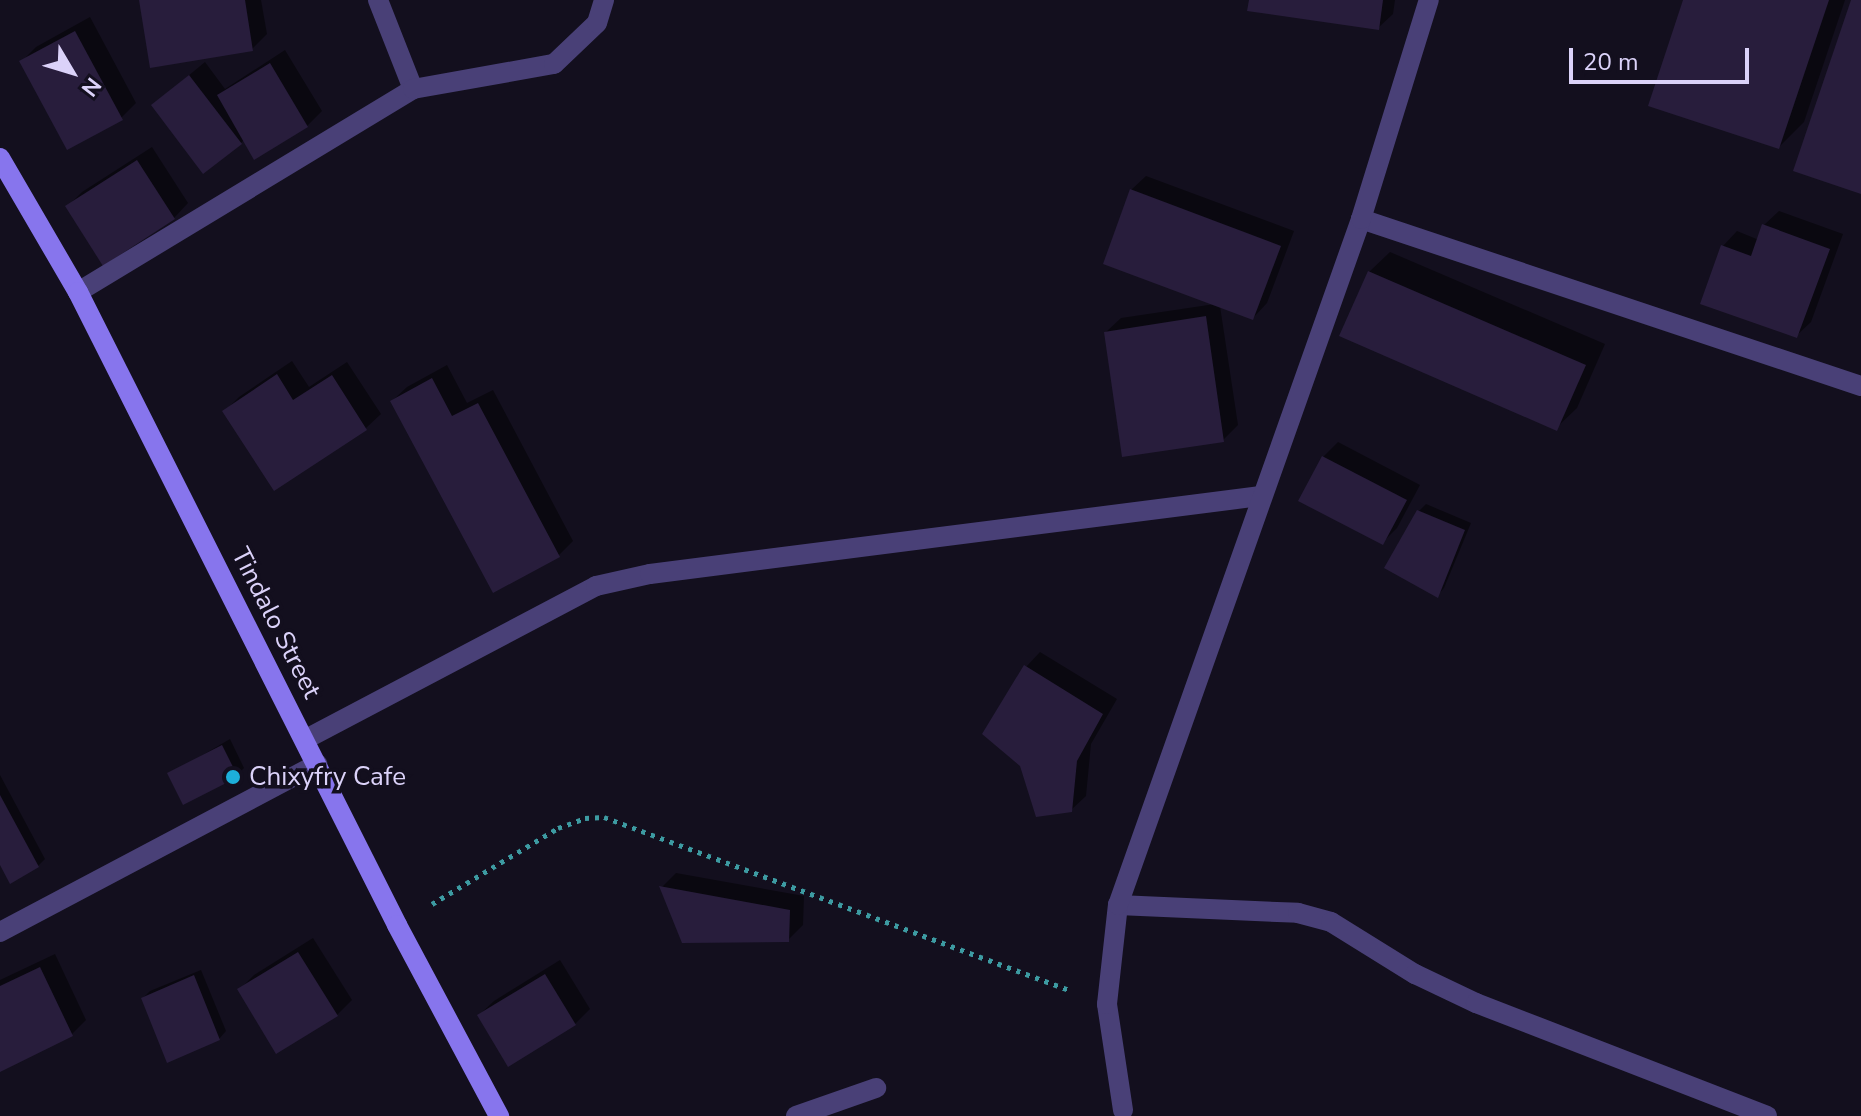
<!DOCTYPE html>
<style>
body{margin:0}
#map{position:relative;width:1861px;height:1116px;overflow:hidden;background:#130f1e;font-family:"Nunito Sans",sans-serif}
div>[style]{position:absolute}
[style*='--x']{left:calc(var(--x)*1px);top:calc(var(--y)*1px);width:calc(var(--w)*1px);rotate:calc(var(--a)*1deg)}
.shadow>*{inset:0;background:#0007}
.building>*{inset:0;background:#281d3c}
.path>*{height:5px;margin-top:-2.5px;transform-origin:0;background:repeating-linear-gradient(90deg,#3d9ba2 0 4px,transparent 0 10px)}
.street>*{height:20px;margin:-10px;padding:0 10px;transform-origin:10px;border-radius:10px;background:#494077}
.secondary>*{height:20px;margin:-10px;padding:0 10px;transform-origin:10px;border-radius:10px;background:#8775ed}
.dots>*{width:22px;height:22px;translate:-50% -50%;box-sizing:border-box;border:4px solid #130f1e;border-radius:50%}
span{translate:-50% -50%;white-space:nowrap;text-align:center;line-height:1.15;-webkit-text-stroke:7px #130f1e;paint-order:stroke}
.street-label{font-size:26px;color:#dbd2f9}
.poi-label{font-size:26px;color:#dbd2f9}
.left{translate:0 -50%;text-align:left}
.north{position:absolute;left:32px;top:32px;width:80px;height:80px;-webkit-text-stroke:6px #130f1e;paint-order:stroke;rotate:128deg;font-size:22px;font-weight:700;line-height:32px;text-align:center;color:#dbd2f9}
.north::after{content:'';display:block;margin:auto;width:28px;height:36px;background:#dbd2f9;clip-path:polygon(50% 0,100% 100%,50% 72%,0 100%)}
.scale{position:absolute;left:1569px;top:48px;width:180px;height:36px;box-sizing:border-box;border:4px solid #dbd2f9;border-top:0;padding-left:10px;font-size:24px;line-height:28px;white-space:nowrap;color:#dbd2f9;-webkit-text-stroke:6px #130f1e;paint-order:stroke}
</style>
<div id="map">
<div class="shadow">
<i style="clip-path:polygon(141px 0,261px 0,267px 34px,252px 49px)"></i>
<i style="clip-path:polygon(1251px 0,1395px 0,1393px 14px,1378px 28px)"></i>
<i style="clip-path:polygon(1686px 0,1845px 0,1804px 122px,1779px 147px)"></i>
<i style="clip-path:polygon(90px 17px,136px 103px,121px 118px,22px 61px,36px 47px)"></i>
<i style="clip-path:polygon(285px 50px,322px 111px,307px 126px,255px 157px,245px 139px,241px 143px,153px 105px,205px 62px,225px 89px)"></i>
<i style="clip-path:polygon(152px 147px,188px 203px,174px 218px,68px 206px,82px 192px)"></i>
<i style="clip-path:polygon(1146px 176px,1294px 231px,1267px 303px,1253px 318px,1220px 306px,1238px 425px,1223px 440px,1106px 332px,1121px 318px,1215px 304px,1131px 190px)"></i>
<i style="clip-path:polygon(1779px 211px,1843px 234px,1811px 322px,1796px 336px,1723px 246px,1737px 231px,1759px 240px,1764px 225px)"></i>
<i style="clip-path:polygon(1390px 252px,1605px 344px,1577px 408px,1556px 428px,1369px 272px)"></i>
<i style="clip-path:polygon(292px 361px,309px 387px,347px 362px,381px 414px,366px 428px,275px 488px,225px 411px,239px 397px)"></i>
<i style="clip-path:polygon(447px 365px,467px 403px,493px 390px,573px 541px,559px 555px,392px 401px,407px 387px)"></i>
<i style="clip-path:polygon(1338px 442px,1420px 485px,1397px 528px,1382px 543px,1323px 457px)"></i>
<i style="clip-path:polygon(1426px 504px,1471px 523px,1444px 588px,1437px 596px,1419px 511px)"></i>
<i style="clip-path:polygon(1040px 652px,1117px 699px,1091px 744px,1086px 796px,1071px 810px,1026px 667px)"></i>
<i style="clip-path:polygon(230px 739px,244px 768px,237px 775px,170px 774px)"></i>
<i style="clip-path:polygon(0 775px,45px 859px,38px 866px,0 861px)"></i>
<i style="clip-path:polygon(676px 873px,804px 896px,803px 925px,788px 940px,662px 887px)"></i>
<i style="clip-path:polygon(313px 938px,352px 1000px,337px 1015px,277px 1051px,240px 989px,254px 975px)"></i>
<i style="clip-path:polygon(55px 954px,86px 1020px,72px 1034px,0 1070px,0 980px)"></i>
<i style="clip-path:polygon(560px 960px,590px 1009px,575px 1024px,479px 1015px,494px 1001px)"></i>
<i style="clip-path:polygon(201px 970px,226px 1031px,219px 1039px,143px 998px,150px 991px)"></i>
</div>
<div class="building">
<i style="clip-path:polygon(139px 0,245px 0,253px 51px,150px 68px)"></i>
<i style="clip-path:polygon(1249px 0,1383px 0,1379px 30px,1247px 11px)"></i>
<i style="clip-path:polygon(1683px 0,1829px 0,1779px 149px,1648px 106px)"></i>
<i style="clip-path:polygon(1851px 0,1861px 0,1861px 194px,1793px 171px)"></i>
<i style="clip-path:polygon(75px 31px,123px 120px,67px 150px,19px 61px)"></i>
<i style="clip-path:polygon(270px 63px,308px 127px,254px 160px,217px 95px)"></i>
<i style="clip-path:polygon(189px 75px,242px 144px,203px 174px,151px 105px)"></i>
<i style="clip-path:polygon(137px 160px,175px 219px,103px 266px,65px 206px)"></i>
<i style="clip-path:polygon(1130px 189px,1281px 246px,1253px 320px,1103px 264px)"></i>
<i style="clip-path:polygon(1762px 224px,1830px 249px,1797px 338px,1700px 304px,1721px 245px,1751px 256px)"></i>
<i style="clip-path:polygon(1368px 271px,1586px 365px,1557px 431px,1339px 336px)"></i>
<i style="clip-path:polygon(1206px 316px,1224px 442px,1122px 457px,1104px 332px)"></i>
<i style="clip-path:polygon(277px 374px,293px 400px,332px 375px,367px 430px,274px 491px,222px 411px)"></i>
<i style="clip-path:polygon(432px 378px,452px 416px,478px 403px,560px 557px,493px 593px,390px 401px)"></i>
<i style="clip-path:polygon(1322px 456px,1407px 500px,1383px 545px,1298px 501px)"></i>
<i style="clip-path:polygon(1417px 510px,1465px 530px,1438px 598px,1384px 568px)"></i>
<i style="clip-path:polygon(1024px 665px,1103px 714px,1077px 761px,1072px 812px,1036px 817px,1020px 766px,982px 734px)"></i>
<i style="clip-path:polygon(222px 745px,238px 777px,183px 805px,167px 773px)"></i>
<i style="clip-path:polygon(0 795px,39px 867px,10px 884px,0 865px)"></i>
<i style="clip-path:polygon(659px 886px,790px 910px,789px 942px,682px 943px)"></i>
<i style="clip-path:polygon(298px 952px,338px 1016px,276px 1054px,237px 989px)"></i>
<i style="clip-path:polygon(40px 967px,73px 1036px,0 1072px,0 986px)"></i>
<i style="clip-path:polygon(545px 974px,576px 1025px,508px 1067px,477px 1015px)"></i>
<i style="clip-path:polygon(194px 975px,220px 1040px,167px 1063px,141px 998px)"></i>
</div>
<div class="path">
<i style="--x:432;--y:904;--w:147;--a:-31.1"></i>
<i style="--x:558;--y:828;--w:29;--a:-20"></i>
<i style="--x:585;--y:818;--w:19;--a:-3"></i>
<i style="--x:604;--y:817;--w:496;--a:20.4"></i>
</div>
<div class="street">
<i style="--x:378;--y:0;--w:96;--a:68.5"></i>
<i style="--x:1361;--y:219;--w:527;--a:18.47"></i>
<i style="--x:78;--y:292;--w:392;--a:-31.2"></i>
<i style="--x:413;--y:89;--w:143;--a:-10.1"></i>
<i style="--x:554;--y:64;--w:59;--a:-43.6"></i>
<i style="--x:597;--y:23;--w:24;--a:-73"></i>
<i style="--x:306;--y:739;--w:328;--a:-27.8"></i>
<i style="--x:596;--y:586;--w:55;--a:-12.5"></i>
<i style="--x:650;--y:574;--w:616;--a:-7.28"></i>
<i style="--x:1118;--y:905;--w:180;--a:2.5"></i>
<i style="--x:1298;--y:913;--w:34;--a:15"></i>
<i style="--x:1331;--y:922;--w:99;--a:31.8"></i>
<i style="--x:1415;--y:974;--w:68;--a:25.4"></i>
<i style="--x:1476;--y:1003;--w:312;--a:21.2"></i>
<i style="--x:0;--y:932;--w:359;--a:-27.9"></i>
<i style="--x:1123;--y:1110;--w:107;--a:-98.6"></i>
<i style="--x:1107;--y:1004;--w:100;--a:-83.7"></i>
<i style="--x:1118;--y:905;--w:728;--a:-70.49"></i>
<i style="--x:1361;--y:219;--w:229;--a:-72.8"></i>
<i style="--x:796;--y:1116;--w:85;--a:-19.3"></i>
</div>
<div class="secondary">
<i style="--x:0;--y:158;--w:155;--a:59.8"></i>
<i style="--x:78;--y:292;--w:709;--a:63.25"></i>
<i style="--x:397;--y:925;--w:217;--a:61.9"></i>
</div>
<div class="dots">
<i style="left:233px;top:777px;background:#1dafda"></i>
</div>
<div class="street-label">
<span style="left:276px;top:623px;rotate:63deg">Tindalo Street</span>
</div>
<div class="poi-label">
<span class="left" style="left:249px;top:777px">Chixyfry Cafe</span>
</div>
<div class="north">N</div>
<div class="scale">20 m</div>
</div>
